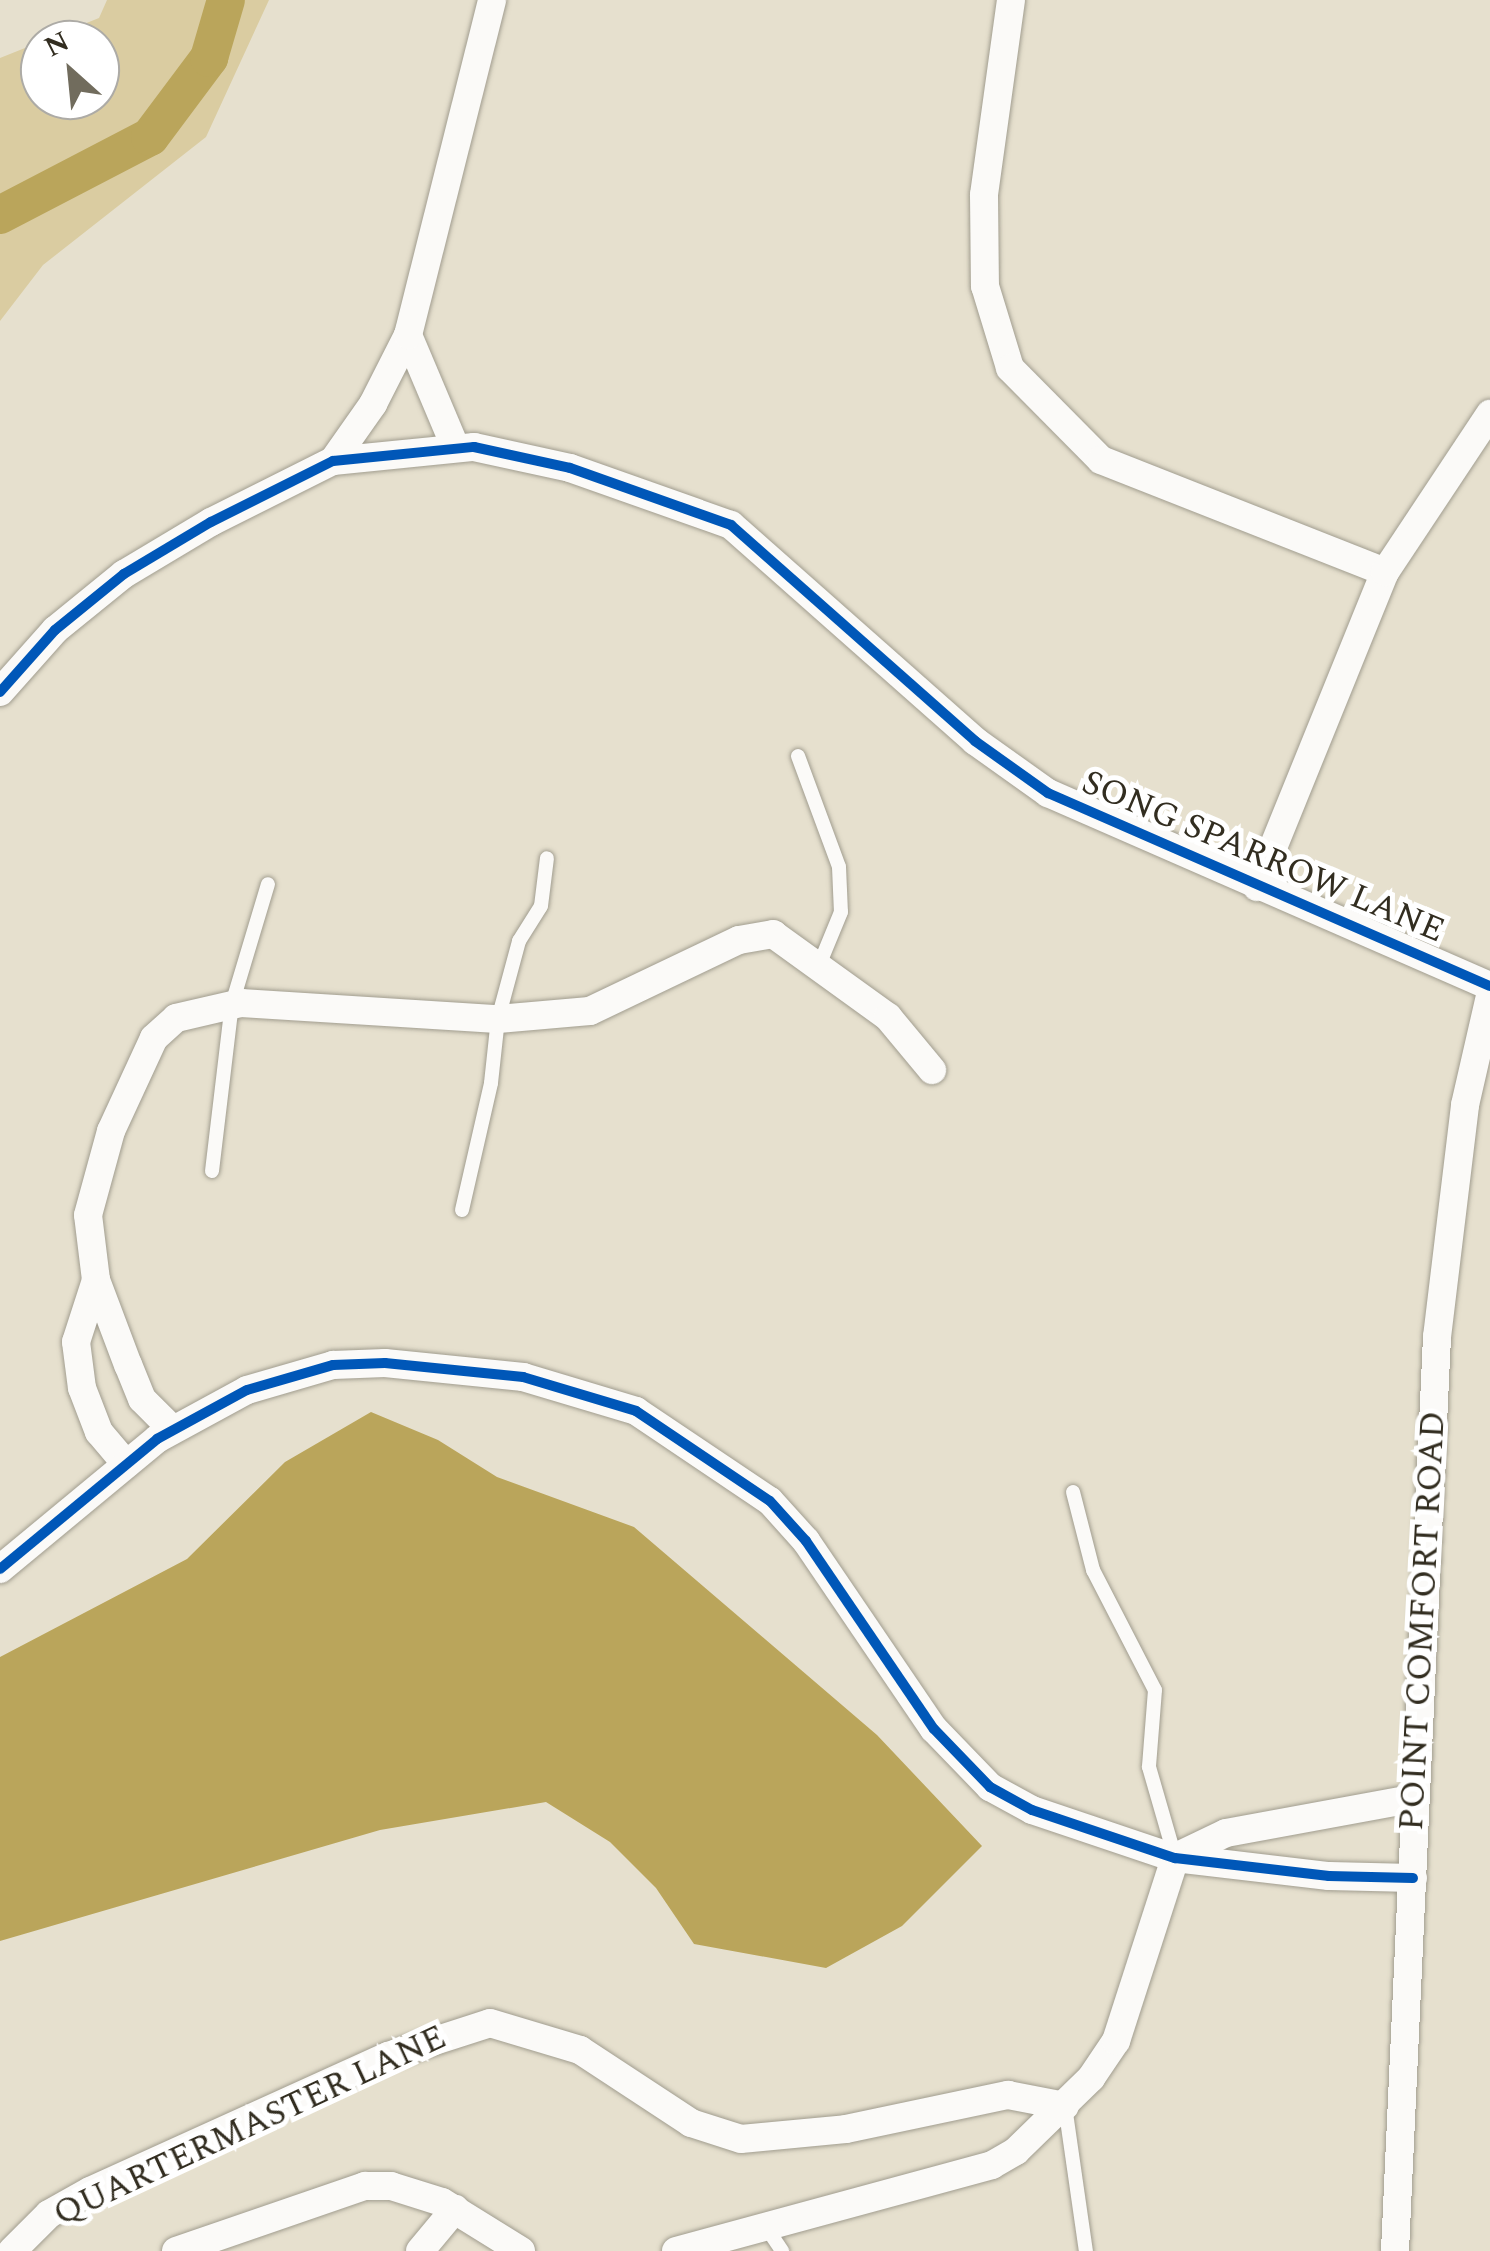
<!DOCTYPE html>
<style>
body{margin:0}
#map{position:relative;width:1490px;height:2251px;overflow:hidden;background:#e6e0ce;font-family:Spectral,serif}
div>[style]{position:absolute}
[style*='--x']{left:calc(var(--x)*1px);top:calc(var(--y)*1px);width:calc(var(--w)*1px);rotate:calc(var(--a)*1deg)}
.green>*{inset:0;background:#dacca1}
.water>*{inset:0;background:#baa55b}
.canal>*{height:38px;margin:-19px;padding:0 19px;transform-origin:19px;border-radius:19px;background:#baa55b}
.roads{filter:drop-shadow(0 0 2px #a19d8f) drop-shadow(0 0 2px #a19d8f)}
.lane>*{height:14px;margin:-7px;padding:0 7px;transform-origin:7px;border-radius:7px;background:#fbfaf8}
.street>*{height:28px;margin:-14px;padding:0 14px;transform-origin:14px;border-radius:14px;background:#fbfaf8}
.cycleway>*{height:10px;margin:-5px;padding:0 5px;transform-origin:5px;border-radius:5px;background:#0057b8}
span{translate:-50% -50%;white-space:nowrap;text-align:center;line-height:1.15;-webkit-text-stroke:10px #fff;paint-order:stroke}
.street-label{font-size:35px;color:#322d20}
.north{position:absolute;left:20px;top:20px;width:100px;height:100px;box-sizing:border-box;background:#fff;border:2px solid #adaba6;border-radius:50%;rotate:333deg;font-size:28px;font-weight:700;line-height:40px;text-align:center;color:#322d20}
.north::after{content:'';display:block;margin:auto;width:35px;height:45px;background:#716c5d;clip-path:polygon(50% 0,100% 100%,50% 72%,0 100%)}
</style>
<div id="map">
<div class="green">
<i style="clip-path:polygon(107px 0,269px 0,206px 137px,43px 265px,0 321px,0 58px,40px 42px,40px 100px,100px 100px,100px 40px,44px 40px,99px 18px)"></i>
</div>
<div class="water">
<i style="clip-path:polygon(371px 1412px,438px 1440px,497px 1477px,634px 1527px,877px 1735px,982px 1846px,902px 1926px,826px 1968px,694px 1944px,656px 1888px,610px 1842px,546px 1802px,380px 1830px,0 1941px,0 1657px,187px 1559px,285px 1462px)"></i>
</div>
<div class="canal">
<i style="--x:0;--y:215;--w:169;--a:-27.5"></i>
<i style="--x:150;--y:137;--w:99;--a:-53.2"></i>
<i style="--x:209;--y:58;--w:60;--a:-73.7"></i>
</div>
<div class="roads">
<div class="lane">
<i style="--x:798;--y:756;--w:118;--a:69.7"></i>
<i style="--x:839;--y:867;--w:45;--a:87.5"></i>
<i style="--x:841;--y:912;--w:55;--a:112.4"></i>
<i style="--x:212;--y:1171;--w:168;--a:-83.2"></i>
<i style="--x:232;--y:1004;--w:125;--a:-73.3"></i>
<i style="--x:462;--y:1210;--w:130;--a:-77.1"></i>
<i style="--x:491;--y:1083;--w:64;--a:-83.8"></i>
<i style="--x:498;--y:1019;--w:81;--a:-74.9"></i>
<i style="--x:519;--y:941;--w:41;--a:-57.8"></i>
<i style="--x:541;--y:906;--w:48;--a:-82.9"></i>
<i style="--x:1073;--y:1492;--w:81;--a:75.6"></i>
<i style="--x:1093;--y:1570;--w:135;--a:62.7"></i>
<i style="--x:1155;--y:1690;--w:77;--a:94.5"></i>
<i style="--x:1149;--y:1767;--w:94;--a:73.9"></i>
<i style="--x:1065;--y:2106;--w:147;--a:81.8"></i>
<i style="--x:766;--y:2227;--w:29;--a:56"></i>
</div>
<div class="street">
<i style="--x:1011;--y:0;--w:197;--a:97.9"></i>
<i style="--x:984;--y:195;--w:91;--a:89.4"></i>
<i style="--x:985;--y:286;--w:86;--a:73"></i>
<i style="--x:1010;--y:368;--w:129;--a:45.3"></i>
<i style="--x:1101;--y:460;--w:305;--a:21.5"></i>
<i style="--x:408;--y:335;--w:121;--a:67.1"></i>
<i style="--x:333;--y:461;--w:70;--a:-54.9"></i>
<i style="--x:373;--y:404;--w:77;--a:-63.1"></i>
<i style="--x:408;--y:335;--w:345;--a:-75.9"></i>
<i style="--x:0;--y:692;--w:83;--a:-48.4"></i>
<i style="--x:55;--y:630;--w:89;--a:-39.1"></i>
<i style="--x:124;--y:574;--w:101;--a:-30.9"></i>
<i style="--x:211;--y:522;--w:136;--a:-26.6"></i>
<i style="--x:333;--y:461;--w:142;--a:-5.7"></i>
<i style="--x:474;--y:447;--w:98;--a:12.3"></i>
<i style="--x:570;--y:468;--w:171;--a:19.5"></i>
<i style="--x:731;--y:525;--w:326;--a:41.5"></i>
<i style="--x:975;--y:741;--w:90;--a:35.5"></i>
<i style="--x:1048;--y:793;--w:482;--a:23.6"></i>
<i style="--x:1257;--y:887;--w:340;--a:-67.9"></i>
<i style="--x:1385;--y:572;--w:190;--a:-56.4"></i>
<i style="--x:96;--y:1280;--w:65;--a:107.9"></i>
<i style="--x:76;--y:1342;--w:46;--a:82.6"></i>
<i style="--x:82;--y:1388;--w:47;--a:68.9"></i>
<i style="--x:99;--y:1432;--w:42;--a:49.8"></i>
<i style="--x:172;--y:1429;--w:42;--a:-135"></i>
<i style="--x:142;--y:1399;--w:37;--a:-112"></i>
<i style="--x:128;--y:1365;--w:91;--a:-110.6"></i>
<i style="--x:96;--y:1280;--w:65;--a:-97"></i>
<i style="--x:88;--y:1215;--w:87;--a:-74.7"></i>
<i style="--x:111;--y:1131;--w:102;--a:-65.2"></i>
<i style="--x:154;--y:1038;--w:30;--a:-42"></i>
<i style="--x:176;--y:1018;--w:67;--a:-13"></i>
<i style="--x:241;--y:1003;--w:257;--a:3.6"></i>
<i style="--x:498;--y:1019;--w:92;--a:-5"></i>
<i style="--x:590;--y:1011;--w:165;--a:-25.5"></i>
<i style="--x:739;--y:940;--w:35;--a:-10"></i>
<i style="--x:773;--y:934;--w:142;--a:35.8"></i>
<i style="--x:888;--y:1017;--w:69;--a:50.3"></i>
<i style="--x:0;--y:1569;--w:204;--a:-39.6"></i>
<i style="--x:157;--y:1439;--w:102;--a:-28.6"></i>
<i style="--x:247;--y:1390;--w:90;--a:-16.2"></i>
<i style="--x:333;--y:1365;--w:52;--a:-2.2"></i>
<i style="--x:385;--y:1363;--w:139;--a:5.8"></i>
<i style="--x:523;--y:1377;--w:118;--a:16.7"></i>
<i style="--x:636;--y:1411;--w:161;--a:33.9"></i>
<i style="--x:770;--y:1501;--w:54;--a:48"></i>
<i style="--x:806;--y:1541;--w:227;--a:55.8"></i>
<i style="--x:934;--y:1729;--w:81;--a:46"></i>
<i style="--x:990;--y:1787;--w:48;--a:28.7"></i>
<i style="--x:1032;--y:1810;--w:151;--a:18.6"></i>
<i style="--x:1175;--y:1858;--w:155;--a:6.7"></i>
<i style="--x:1329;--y:1876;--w:84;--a:1.4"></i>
<i style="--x:1176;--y:1857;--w:55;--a:-25.6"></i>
<i style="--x:1226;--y:1833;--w:188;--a:-10.4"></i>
<i style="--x:12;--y:2251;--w:52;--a:-45"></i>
<i style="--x:49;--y:2214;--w:47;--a:-29.3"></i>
<i style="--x:90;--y:2191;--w:327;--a:-24.4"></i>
<i style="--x:388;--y:2056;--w:107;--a:-17.9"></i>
<i style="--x:490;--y:2023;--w:94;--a:16.7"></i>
<i style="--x:580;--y:2050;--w:133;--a:33.3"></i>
<i style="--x:691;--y:2123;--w:52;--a:17.7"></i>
<i style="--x:741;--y:2139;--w:105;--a:-5.4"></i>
<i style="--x:846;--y:2129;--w:166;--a:-11.9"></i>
<i style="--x:1008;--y:2095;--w:58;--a:10.9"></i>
<i style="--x:176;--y:2251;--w:200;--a:-19"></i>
<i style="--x:365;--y:2186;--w:26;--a:0"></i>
<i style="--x:391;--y:2186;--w:53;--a:17.4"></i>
<i style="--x:442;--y:2202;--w:93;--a:31.8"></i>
<i style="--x:420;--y:2251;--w:55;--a:-50.2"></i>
<i style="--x:676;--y:2251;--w:327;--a:-15.2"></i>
<i style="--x:992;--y:2165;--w:28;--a:-30"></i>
<i style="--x:1016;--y:2151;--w:105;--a:-44.2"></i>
<i style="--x:1091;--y:2078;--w:45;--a:-56"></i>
<i style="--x:1116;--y:2041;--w:192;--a:-72.1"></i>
<i style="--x:1395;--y:2251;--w:915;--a:-87.37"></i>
<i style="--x:1437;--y:1337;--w:234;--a:-83.1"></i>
<i style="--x:1465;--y:1105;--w:112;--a:-77.1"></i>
</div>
</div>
<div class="cycleway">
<i style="--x:0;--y:692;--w:83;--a:-48.4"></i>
<i style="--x:55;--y:630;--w:89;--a:-39.1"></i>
<i style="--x:124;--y:574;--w:101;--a:-30.9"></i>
<i style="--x:211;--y:522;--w:136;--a:-26.6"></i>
<i style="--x:333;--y:461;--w:142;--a:-5.7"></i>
<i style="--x:474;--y:447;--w:98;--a:12.3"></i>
<i style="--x:570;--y:468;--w:171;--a:19.5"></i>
<i style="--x:731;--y:525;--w:326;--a:41.5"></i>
<i style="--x:975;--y:741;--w:90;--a:35.5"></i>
<i style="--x:1048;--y:793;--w:482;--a:23.6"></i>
<i style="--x:0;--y:1569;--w:204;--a:-39.6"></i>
<i style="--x:157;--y:1439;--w:102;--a:-28.6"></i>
<i style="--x:247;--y:1390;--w:90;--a:-16.2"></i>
<i style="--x:333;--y:1365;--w:52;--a:-2.2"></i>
<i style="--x:385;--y:1363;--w:139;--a:5.8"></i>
<i style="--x:523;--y:1377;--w:118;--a:16.7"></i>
<i style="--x:636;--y:1411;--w:161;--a:33.9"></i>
<i style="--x:770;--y:1501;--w:54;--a:48"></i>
<i style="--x:806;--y:1541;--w:227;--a:55.8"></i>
<i style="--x:934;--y:1729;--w:81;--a:46"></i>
<i style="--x:990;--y:1787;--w:48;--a:28.7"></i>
<i style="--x:1032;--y:1810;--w:151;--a:18.6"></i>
<i style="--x:1175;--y:1858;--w:155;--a:6.7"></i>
<i style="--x:1329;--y:1876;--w:84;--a:1.4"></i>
</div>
<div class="street-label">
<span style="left:1263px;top:857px;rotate:23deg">SONG SPARROW LANE</span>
<span style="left:1423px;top:1621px;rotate:-87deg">POINT COMFORT ROAD</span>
<span style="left:250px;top:2126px;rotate:-25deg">QUARTERMASTER LANE</span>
</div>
<div class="north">N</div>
</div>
